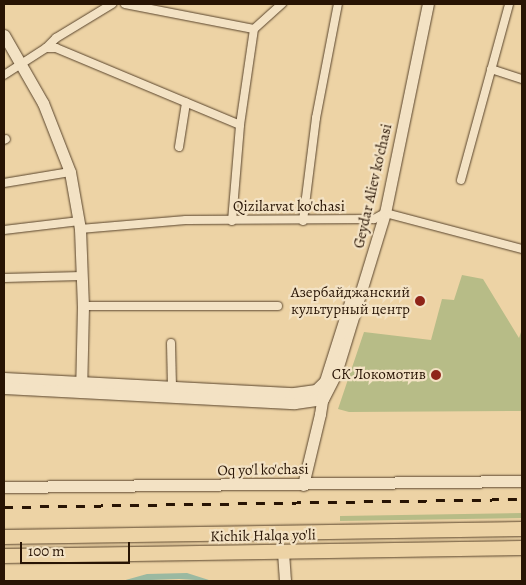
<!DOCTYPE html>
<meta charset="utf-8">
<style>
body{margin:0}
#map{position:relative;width:526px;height:585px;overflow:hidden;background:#edd3a5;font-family:Alegreya,serif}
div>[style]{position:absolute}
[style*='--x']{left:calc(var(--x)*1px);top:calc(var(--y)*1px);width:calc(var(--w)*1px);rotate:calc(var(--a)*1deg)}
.green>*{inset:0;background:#b7bc87}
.water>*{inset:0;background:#9ab9a1}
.roads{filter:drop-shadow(0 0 1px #59442c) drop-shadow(0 0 1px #59442c)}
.street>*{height:8px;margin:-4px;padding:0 4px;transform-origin:4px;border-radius:4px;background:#f3e2c4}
.secondary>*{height:11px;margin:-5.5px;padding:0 5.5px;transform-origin:5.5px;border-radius:5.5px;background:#f3e2c4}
.highway>*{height:14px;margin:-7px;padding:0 7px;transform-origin:7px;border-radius:7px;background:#edd3a5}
.rail>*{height:2.5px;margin-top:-1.25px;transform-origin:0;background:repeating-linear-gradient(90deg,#281404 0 9px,transparent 0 18px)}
.dots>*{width:14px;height:14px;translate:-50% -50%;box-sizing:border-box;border:2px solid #f3e2c4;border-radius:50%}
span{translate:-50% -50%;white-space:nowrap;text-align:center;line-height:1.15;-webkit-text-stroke:4.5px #f3e2c4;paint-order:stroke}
.street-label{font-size:15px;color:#281404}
.poi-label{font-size:15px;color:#281404}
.right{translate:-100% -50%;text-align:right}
.frame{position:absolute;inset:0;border:5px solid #281404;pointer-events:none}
.scale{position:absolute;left:20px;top:542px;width:110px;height:22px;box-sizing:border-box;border:2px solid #281404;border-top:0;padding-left:6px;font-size:15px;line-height:18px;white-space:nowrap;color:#281404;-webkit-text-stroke:4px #f3e2c4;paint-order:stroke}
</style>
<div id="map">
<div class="green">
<i style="clip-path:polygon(462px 275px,483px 279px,519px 338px,522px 329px,522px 411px,349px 412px,338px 409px,364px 332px,431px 340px,442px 299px,454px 300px)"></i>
<i style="clip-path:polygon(522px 513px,522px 518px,340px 521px,340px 516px)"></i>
</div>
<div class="water">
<i style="clip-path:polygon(187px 573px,212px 581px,179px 579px,122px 581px,147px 574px)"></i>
</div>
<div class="roads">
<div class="street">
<i style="--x:125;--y:4;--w:131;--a:11"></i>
<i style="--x:46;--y:48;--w:10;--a:0"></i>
<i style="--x:56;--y:48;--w:199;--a:22.7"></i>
<i style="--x:491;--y:69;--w:33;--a:18"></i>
<i style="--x:4;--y:75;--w:50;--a:-32.7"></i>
<i style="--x:46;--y:48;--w:14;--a:-45"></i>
<i style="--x:56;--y:38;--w:66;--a:-31.3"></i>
<i style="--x:4;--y:140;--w:2;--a:-27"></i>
<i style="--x:179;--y:147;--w:45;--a:-81"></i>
<i style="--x:461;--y:180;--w:182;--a:-74.7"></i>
<i style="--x:4;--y:183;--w:67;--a:-9.5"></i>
<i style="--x:232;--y:221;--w:96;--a:-85.2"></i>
<i style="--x:240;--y:125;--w:97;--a:-81.7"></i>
<i style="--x:254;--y:29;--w:38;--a:-42"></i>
<i style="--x:303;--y:221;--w:104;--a:-82.8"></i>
<i style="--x:316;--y:118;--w:116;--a:-79.1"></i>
<i style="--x:80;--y:229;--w:106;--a:-4.9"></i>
<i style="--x:186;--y:220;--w:188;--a:-0.3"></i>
<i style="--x:374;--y:219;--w:13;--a:-29"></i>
<i style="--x:385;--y:213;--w:142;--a:14.7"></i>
<i style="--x:4;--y:230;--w:76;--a:-6.8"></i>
<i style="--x:4;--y:278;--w:78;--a:-1.5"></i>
<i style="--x:83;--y:306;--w:195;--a:0"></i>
<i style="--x:171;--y:343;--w:44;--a:88.7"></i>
</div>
<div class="secondary">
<i style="--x:4;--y:35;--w:78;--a:60.2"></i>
<i style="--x:43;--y:103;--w:74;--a:68.6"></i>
<i style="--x:70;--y:172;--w:58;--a:80"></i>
<i style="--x:80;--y:229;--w:77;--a:87.8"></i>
<i style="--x:83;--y:306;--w:86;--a:91.3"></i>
<i style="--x:4;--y:378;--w:290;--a:3"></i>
<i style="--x:294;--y:393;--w:22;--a:-8"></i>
<i style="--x:316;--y:390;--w:13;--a:-45"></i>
<i style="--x:4;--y:388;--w:291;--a:3"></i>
<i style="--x:295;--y:403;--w:28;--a:-8"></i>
<i style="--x:323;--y:399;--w:29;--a:-63"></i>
<i style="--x:336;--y:373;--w:167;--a:-73"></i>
<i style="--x:385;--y:213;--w:213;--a:-78.4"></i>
<i style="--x:303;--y:485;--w:73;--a:-76.5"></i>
<i style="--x:320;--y:414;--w:33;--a:-81"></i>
<i style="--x:325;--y:381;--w:89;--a:-72.4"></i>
<i style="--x:4;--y:487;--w:518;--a:-0.66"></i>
<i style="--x:283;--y:552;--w:29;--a:86"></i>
</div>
<div class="highway">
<i style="--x:4;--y:537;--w:518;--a:-0.88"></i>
<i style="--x:4;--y:556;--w:518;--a:-0.88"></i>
</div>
</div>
<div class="rail">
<i style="--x:4;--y:507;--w:518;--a:-0.88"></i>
</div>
<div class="dots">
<i style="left:420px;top:301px;background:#8f2418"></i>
<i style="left:436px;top:375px;background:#8f2418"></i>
</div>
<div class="street-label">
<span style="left:373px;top:186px;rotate:-77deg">Geydar Aliev ko'chasi</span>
<span style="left:289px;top:207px">Qizilarvat ko'chasi</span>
<span style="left:263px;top:470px;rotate:-1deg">Oq yo'l ko'chasi</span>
<span style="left:263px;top:536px;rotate:-1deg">Kichik Halqa yo'li</span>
</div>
<div class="poi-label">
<span class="right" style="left:410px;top:301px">Азербайджанский<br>культурный центр</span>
<span class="right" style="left:426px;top:375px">СК Локомотив</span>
</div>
<div class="frame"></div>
<div class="scale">100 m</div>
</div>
